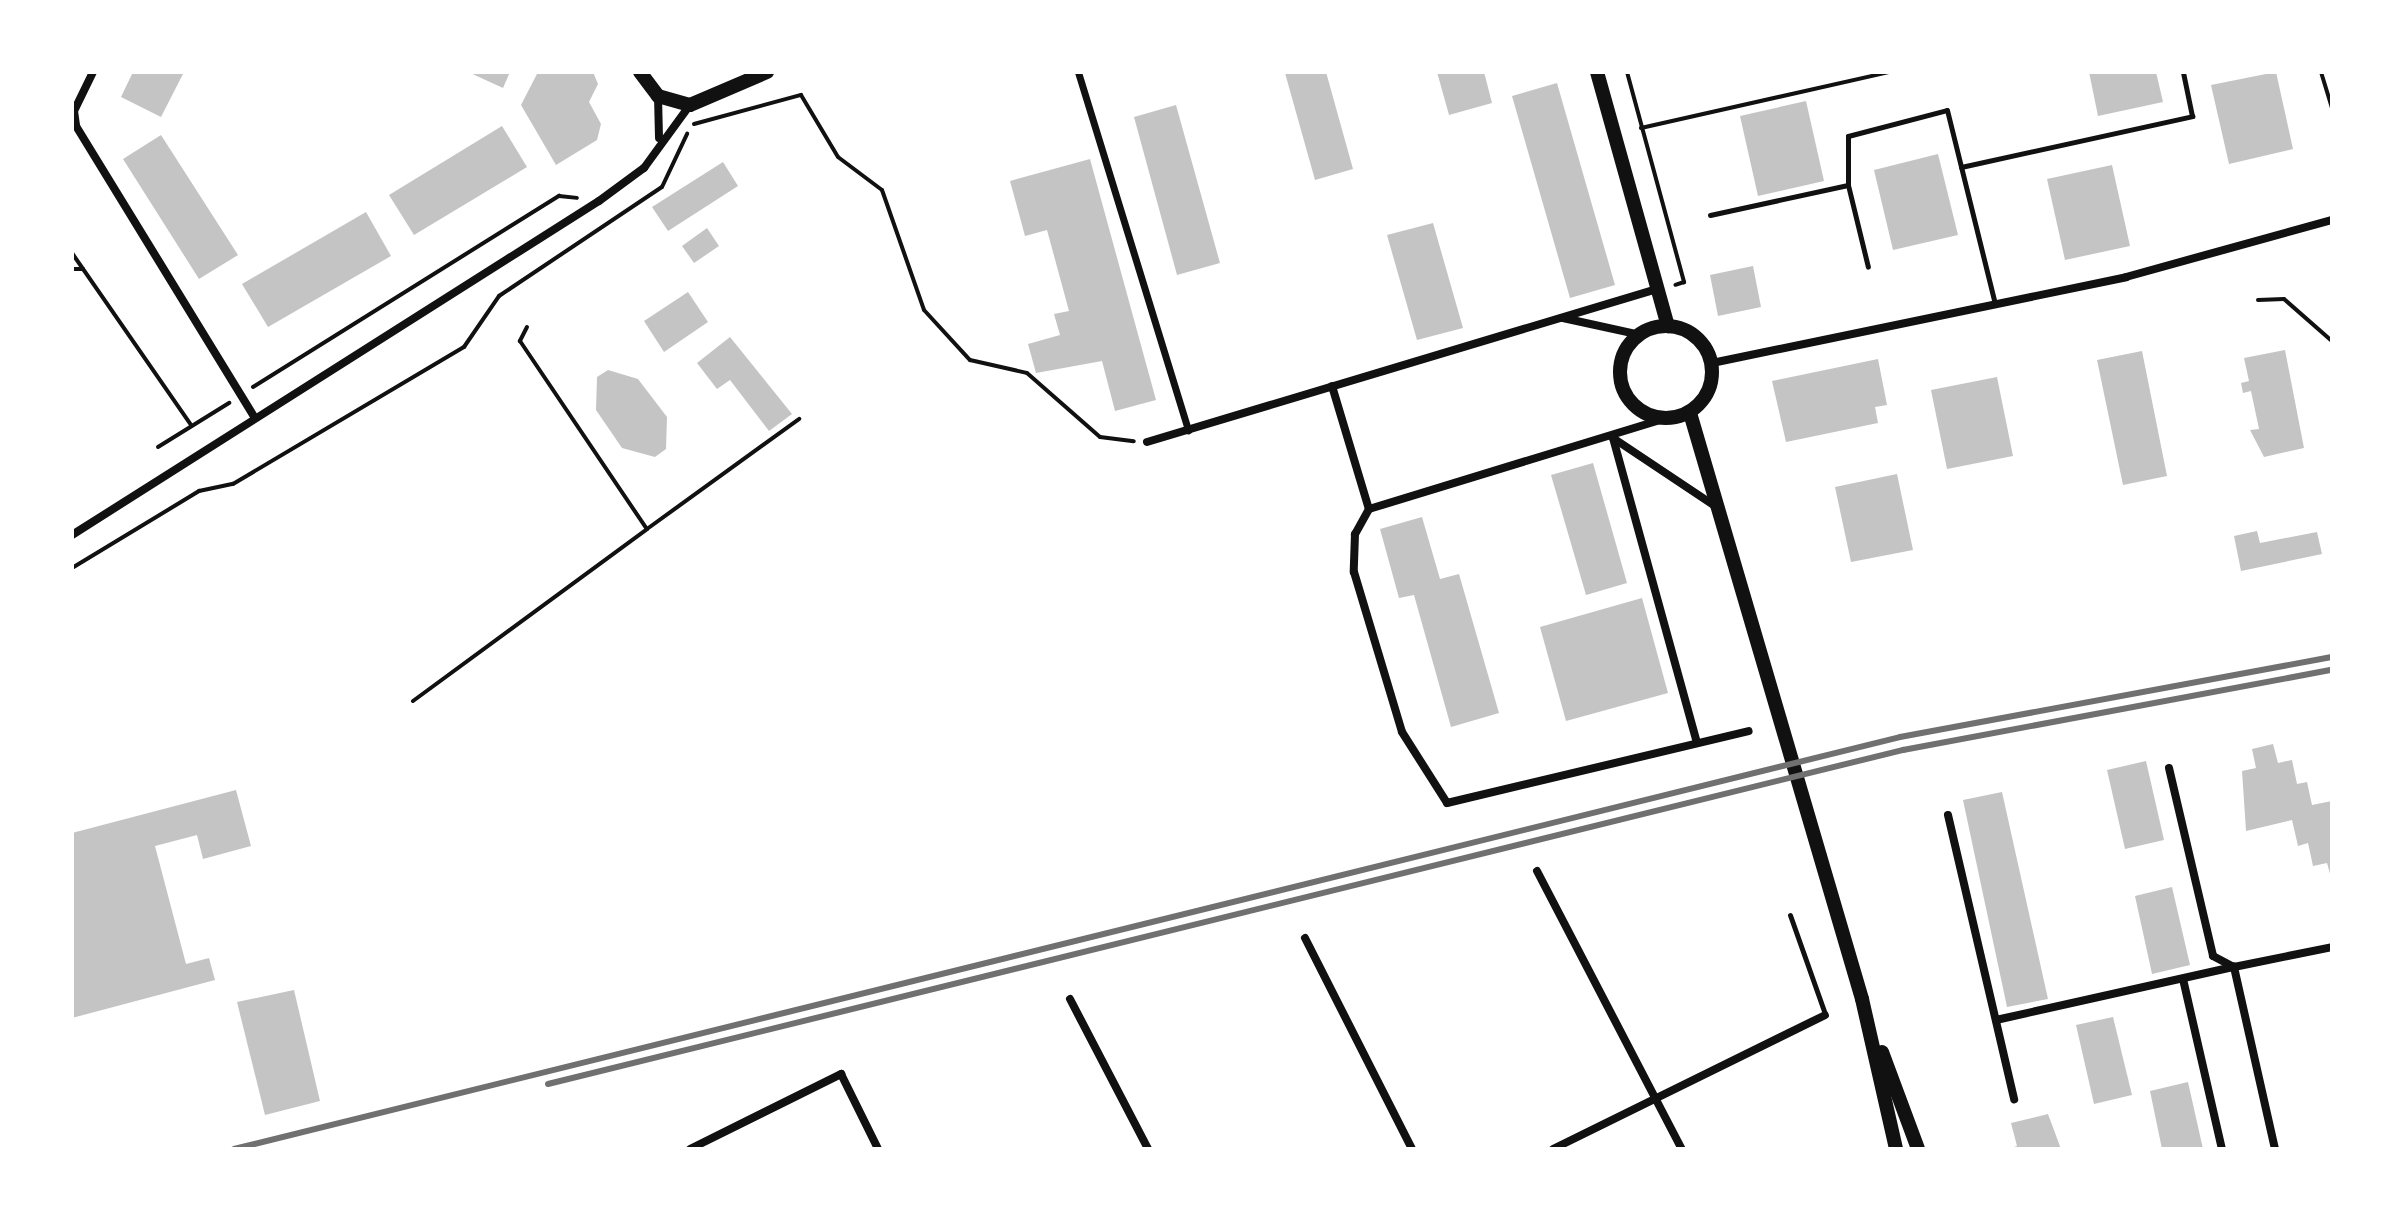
<!DOCTYPE html>
<style>
body{margin:0}
#map{position:relative;width:2404px;height:1221px;overflow:hidden;background:#fff;font-family:"Nunito Sans",sans-serif}
div>[style]{position:absolute}
[style*='--x']{left:calc(var(--x)*1px);top:calc(var(--y)*1px);width:calc(var(--w)*1px);rotate:calc(var(--a)*1deg)}
.building>*{inset:0;background:#c4c4c4}
.path>*{height:4px;margin:-2px;padding:0 2px;transform-origin:2px;border-radius:2px;background:#111}
.service>*{height:5px;margin:-2.5px;padding:0 2.5px;transform-origin:2.5px;border-radius:2.5px;background:#111}
.pedestrian>*{height:7px;margin:-3.5px;padding:0 3.5px;transform-origin:3.5px;border-radius:3.5px;background:#111}
.minor>*{height:8px;margin:-4px;padding:0 4px;transform-origin:4px;border-radius:4px;background:#111}
.tertiary>*{height:14px;margin:-7px;padding:0 7px;transform-origin:7px;border-radius:7px;background:#111}
.tertiary>.ring{margin:-7px;padding:0;box-sizing:content-box;background:none;border:14px solid #111;border-radius:50%}
.rail>*{height:6px;margin:-3px;padding:0 3px;transform-origin:3px;border-radius:3px;background:#707070}
span{translate:-50% -50%;white-space:nowrap;text-align:center;line-height:1.15;-webkit-text-stroke:8px #fff;paint-order:stroke}
.frame{position:absolute;inset:0;border:74px solid #fff;pointer-events:none}
</style>
<div id="map">
<div class="building">
<i style="clip-path:polygon(133px 72px,184px 72px,161px 117px,121px 97px)"></i>
<i style="clip-path:polygon(468px 72px,510px 72px,503px 88px)"></i>
<i style="clip-path:polygon(538px 72px,593px 72px,598px 84px,589px 102px,601px 124px,597px 140px,556px 165px,521px 105px)"></i>
<i style="clip-path:polygon(1326px 72px,1353px 169px,1315px 180px,1285px 73px)"></i>
<i style="clip-path:polygon(1437px 72px,1484px 72px,1492px 103px,1449px 115px)"></i>
<i style="clip-path:polygon(2089px 72px,2156px 72px,2163px 102px,2098px 116px)"></i>
<i style="clip-path:polygon(2276px 72px,2293px 149px,2229px 164px,2211px 85px)"></i>
<i style="clip-path:polygon(1557px 83px,1615px 285px,1570px 298px,1512px 96px)"></i>
<i style="clip-path:polygon(1806px 101px,1824px 181px,1758px 196px,1740px 116px)"></i>
<i style="clip-path:polygon(1176px 105px,1220px 263px,1177px 275px,1134px 117px)"></i>
<i style="clip-path:polygon(502px 126px,527px 167px,414px 235px,389px 195px)"></i>
<i style="clip-path:polygon(161px 135px,238px 255px,199px 279px,123px 159px)"></i>
<i style="clip-path:polygon(1938px 154px,1958px 235px,1893px 250px,1874px 170px)"></i>
<i style="clip-path:polygon(1090px 159px,1156px 400px,1115px 411px,1102px 361px,1036px 373px,1028px 344px,1060px 335px,1054px 314px,1069px 311px,1047px 230px,1025px 236px,1010px 181px)"></i>
<i style="clip-path:polygon(723px 162px,738px 186px,668px 231px,652px 207px)"></i>
<i style="clip-path:polygon(2112px 165px,2130px 246px,2065px 260px,2047px 179px)"></i>
<i style="clip-path:polygon(366px 212px,391px 256px,268px 327px,242px 284px)"></i>
<i style="clip-path:polygon(1433px 223px,1463px 328px,1417px 340px,1387px 235px)"></i>
<i style="clip-path:polygon(707px 228px,719px 246px,694px 263px,682px 246px)"></i>
<i style="clip-path:polygon(1753px 266px,1761px 307px,1718px 316px,1710px 275px)"></i>
<i style="clip-path:polygon(688px 292px,708px 322px,664px 352px,644px 321px)"></i>
<i style="clip-path:polygon(730px 337px,792px 414px,769px 431px,730px 380px,717px 389px,697px 363px)"></i>
<i style="clip-path:polygon(2285px 350px,2304px 448px,2264px 457px,2250px 430px,2259px 429px,2251px 391px,2243px 393px,2241px 383px,2249px 381px,2244px 358px)"></i>
<i style="clip-path:polygon(2142px 351px,2167px 476px,2123px 485px,2097px 360px)"></i>
<i style="clip-path:polygon(1878px 359px,1887px 405px,1875px 407px,1878px 423px,1786px 442px,1772px 381px)"></i>
<i style="clip-path:polygon(608px 370px,638px 379px,667px 417px,666px 449px,655px 457px,622px 448px,596px 410px,597px 377px)"></i>
<i style="clip-path:polygon(1997px 377px,2013px 456px,1947px 469px,1931px 390px)"></i>
<i style="clip-path:polygon(1593px 463px,1627px 583px,1586px 595px,1551px 475px)"></i>
<i style="clip-path:polygon(1897px 474px,1913px 550px,1851px 562px,1835px 487px)"></i>
<i style="clip-path:polygon(1422px 517px,1440px 579px,1459px 574px,1499px 713px,1451px 727px,1414px 595px,1399px 598px,1380px 529px)"></i>
<i style="clip-path:polygon(2257px 531px,2260px 543px,2317px 532px,2322px 554px,2241px 571px,2234px 536px)"></i>
<i style="clip-path:polygon(1642px 598px,1668px 693px,1566px 721px,1540px 627px)"></i>
<i style="clip-path:polygon(2273px 744px,2278px 763px,2292px 760px,2297px 784px,2307px 782px,2312px 805px,2332px 801px,2332px 881px,2327px 863px,2313px 866px,2308px 843px,2298px 846px,2292px 820px,2246px 831px,2242px 771px,2256px 768px,2252px 749px)"></i>
<i style="clip-path:polygon(2146px 761px,2164px 840px,2125px 849px,2107px 770px)"></i>
<i style="clip-path:polygon(236px 790px,251px 846px,203px 859px,197px 835px,155px 846px,186px 964px,209px 958px,215px 980px,72px 1018px,72px 833px)"></i>
<i style="clip-path:polygon(2002px 792px,2048px 999px,2007px 1007px,1963px 800px)"></i>
<i style="clip-path:polygon(2172px 887px,2190px 965px,2152px 974px,2135px 896px)"></i>
<i style="clip-path:polygon(294px 990px,320px 1101px,265px 1115px,237px 1002px)"></i>
<i style="clip-path:polygon(2113px 1017px,2132px 1095px,2094px 1104px,2076px 1025px)"></i>
<i style="clip-path:polygon(2188px 1082px,2203px 1149px,2162px 1149px,2150px 1091px)"></i>
<i style="clip-path:polygon(2048px 1114px,2061px 1149px,2008px 1149px,2017px 1146px,2011px 1123px)"></i>
</div>
<div class="path">
<i style="--x:1627;--y:72;--w:218;--a:74.8"></i>
<i style="--x:1684;--y:282;--w:9;--a:162"></i>
<i style="--x:2321;--y:72;--w:37;--a:73"></i>
<i style="--x:694;--y:124;--w:111;--a:-15.2"></i>
<i style="--x:801;--y:95;--w:72;--a:59.2"></i>
<i style="--x:838;--y:157;--w:55;--a:36.9"></i>
<i style="--x:882;--y:190;--w:127;--a:70.7"></i>
<i style="--x:924;--y:310;--w:68;--a:47.4"></i>
<i style="--x:970;--y:360;--w:58;--a:12.8"></i>
<i style="--x:1027;--y:373;--w:97;--a:41.2"></i>
<i style="--x:1100;--y:437;--w:34;--a:7"></i>
<i style="--x:1641;--y:128;--w:254;--a:-12.7"></i>
<i style="--x:72;--y:253;--w:209;--a:55.3"></i>
<i style="--x:72;--y:269;--w:11;--a:0"></i>
<i style="--x:2258;--y:300;--w:26;--a:-2"></i>
<i style="--x:2284;--y:299;--w:64;--a:41.2"></i>
<i style="--x:527;--y:327;--w:16;--a:117"></i>
<i style="--x:520;--y:341;--w:227;--a:56"></i>
<i style="--x:647;--y:529;--w:188;--a:-35.9"></i>
<i style="--x:253;--y:387;--w:361;--a:-32"></i>
<i style="--x:559;--y:196;--w:18;--a:6"></i>
<i style="--x:158;--y:447;--w:84;--a:-31.8"></i>
<i style="--x:72;--y:568;--w:149;--a:-31.2"></i>
<i style="--x:199;--y:491;--w:35;--a:-12"></i>
<i style="--x:233;--y:484;--w:269;--a:-30.7"></i>
<i style="--x:464;--y:347;--w:62;--a:-55.5"></i>
<i style="--x:499;--y:296;--w:196;--a:-33.8"></i>
<i style="--x:662;--y:187;--w:59;--a:-64.7"></i>
<i style="--x:413;--y:701;--w:290;--a:-36.3"></i>
</div>
<div class="service">
<i style="--x:1961;--y:167;--w:237;--a:-12.4"></i>
<i style="--x:2192;--y:116;--w:45;--a:-101.6"></i>
<i style="--x:1848;--y:185;--w:49;--a:-90"></i>
<i style="--x:1848;--y:136;--w:102;--a:-14.7"></i>
<i style="--x:1947;--y:110;--w:200;--a:76.1"></i>
<i style="--x:1710;--y:215;--w:141;--a:-12.3"></i>
<i style="--x:1848;--y:185;--w:84;--a:76.3"></i>
<i style="--x:1790;--y:915;--w:105;--a:70.5"></i>
</div>
<div class="pedestrian">
<i style="--x:1078;--y:72;--w:375;--a:72.9"></i>
</div>
<div class="minor">
<i style="--x:93;--y:72;--w:43;--a:116"></i>
<i style="--x:74;--y:111;--w:15;--a:82"></i>
<i style="--x:76;--y:126;--w:342;--a:58.5"></i>
<i style="--x:658;--y:96;--w:42;--a:88.6"></i>
<i style="--x:1563;--y:318;--w:79;--a:12.4"></i>
<i style="--x:1712;--y:363;--w:423;--a:-11.7"></i>
<i style="--x:2126;--y:277;--w:214;--a:-15.5"></i>
<i style="--x:1332;--y:386;--w:128;--a:73.3"></i>
<i style="--x:1369;--y:509;--w:307;--a:-17"></i>
<i style="--x:1613;--y:438;--w:316;--a:74.6"></i>
<i style="--x:1613;--y:438;--w:123;--a:33.7"></i>
<i style="--x:1147;--y:442;--w:532;--a:-16.7"></i>
<i style="--x:1369;--y:509;--w:29;--a:119"></i>
<i style="--x:1355;--y:534;--w:38;--a:92"></i>
<i style="--x:1354;--y:572;--w:167;--a:73.3"></i>
<i style="--x:1402;--y:732;--w:84;--a:57.6"></i>
<i style="--x:1447;--y:803;--w:310;--a:-13.4"></i>
<i style="--x:72;--y:535;--w:624;--a:-32.37"></i>
<i style="--x:599;--y:201;--w:56;--a:-36.3"></i>
<i style="--x:644;--y:168;--w:78;--a:-53.9"></i>
<i style="--x:2169;--y:768;--w:193;--a:76.8"></i>
<i style="--x:2213;--y:956;--w:24;--a:28"></i>
<i style="--x:1948;--y:815;--w:292;--a:76.9"></i>
<i style="--x:1537;--y:871;--w:314;--a:62.5"></i>
<i style="--x:1305;--y:938;--w:237;--a:63.1"></i>
<i style="--x:2183;--y:979;--w:174;--a:77.1"></i>
<i style="--x:1070;--y:999;--w:169;--a:62.5"></i>
<i style="--x:1996;--y:1020;--w:244;--a:-12.6"></i>
<i style="--x:690;--y:1149;--w:169;--a:-26.4"></i>
<i style="--x:841;--y:1074;--w:84;--a:63.7"></i>
<i style="--x:1553;--y:1149;--w:303;--a:-26.2"></i>
<i style="--x:2275;--y:1149;--w:187;--a:-102.7"></i>
<i style="--x:2234;--y:967;--w:100;--a:-11.5"></i>
</div>
<div class="tertiary">
<i style="--x:640;--y:72;--w:30;--a:53"></i>
<i style="--x:658;--y:96;--w:33;--a:16"></i>
<i style="--x:690;--y:105;--w:84;--a:-23.2"></i>
<i style="--x:1597;--y:72;--w:264;--a:74.4"></i>
<i class="ring" style="left:1620px;top:326px;width:78px;height:78px"></i>
<i style="--x:1690;--y:413;--w:611;--a:73.64"></i>
<i style="--x:1862;--y:999;--w:154;--a:77.2"></i>
<i style="--x:1882;--y:1052;--w:103;--a:69.6"></i>
</div>
<div class="rail">
<i style="--x:548;--y:1084;--w:1396;--a:-13.85"></i>
<i style="--x:1903;--y:750;--w:436;--a:-10.6"></i>
<i style="--x:234;--y:1149;--w:1716;--a:-13.89"></i>
<i style="--x:1900;--y:737;--w:439;--a:-10.5"></i>
</div>
<div class="frame"></div>
</div>
